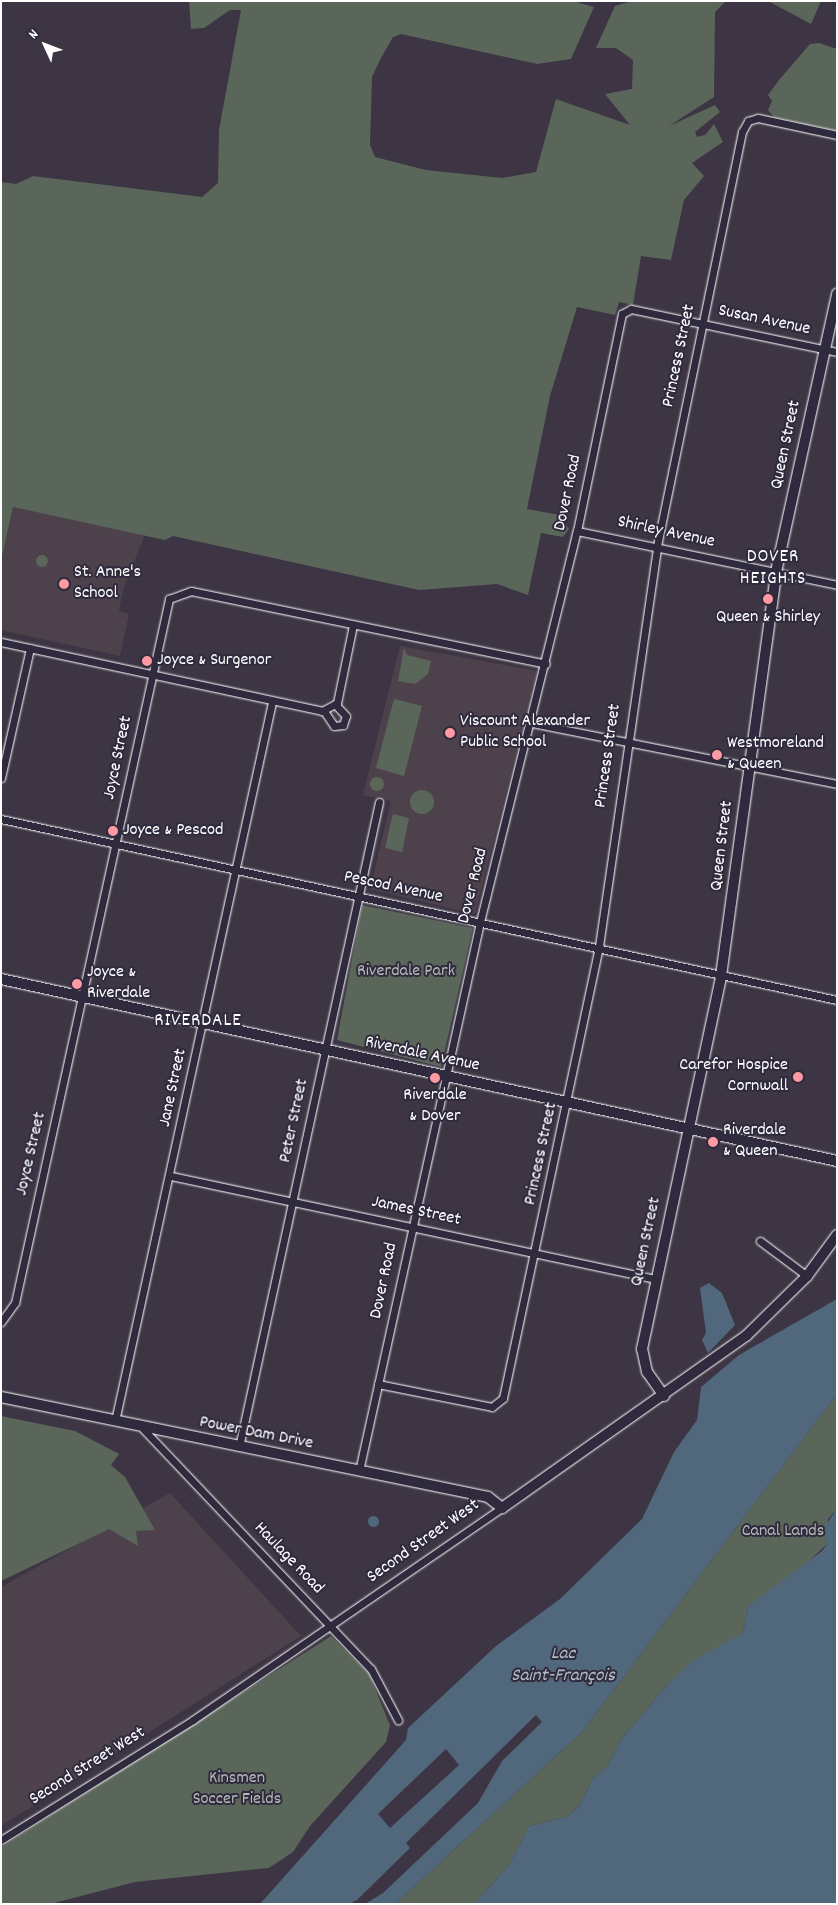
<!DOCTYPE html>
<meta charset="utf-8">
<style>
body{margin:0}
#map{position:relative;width:838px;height:1905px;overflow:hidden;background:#3d3544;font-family:Dekko,sans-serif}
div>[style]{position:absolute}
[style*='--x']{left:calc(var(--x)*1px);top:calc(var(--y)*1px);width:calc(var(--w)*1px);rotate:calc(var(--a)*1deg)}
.built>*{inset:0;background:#4d424c}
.green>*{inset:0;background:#5b665b}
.round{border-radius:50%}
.water>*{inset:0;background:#51677c}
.roads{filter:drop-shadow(0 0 1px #fff) drop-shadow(0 0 1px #fff)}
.street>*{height:7px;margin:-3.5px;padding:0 3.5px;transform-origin:3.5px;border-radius:3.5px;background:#2f2a3d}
.secondary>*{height:10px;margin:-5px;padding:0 5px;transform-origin:5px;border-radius:5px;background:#2f2a3d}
.dots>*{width:14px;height:14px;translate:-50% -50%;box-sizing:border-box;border:2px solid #2f2a3d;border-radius:50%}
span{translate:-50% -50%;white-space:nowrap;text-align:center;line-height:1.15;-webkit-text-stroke:4px #2f2a3d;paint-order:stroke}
.street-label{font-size:18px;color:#fff}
.poi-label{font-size:18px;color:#fff}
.left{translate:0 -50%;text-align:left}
.right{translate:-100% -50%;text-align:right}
.park-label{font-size:18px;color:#b5bab5}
.neighbourhood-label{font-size:19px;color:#fff;letter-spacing:1px}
.water-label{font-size:19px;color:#b1bbc4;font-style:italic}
.frame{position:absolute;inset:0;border:2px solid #fff;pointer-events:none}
.north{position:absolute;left:20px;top:20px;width:50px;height:50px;-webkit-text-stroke:4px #2f2a3d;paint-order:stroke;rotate:313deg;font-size:14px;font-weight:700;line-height:20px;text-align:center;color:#fff}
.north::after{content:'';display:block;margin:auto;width:18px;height:22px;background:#fff;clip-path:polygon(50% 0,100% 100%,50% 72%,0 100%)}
</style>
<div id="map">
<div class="built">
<i style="clip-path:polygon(13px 507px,145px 534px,123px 590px,119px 611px,129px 614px,120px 656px,1px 630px,1px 561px)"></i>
<i style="clip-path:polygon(400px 646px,537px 671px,475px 914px,370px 889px,391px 801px,363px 795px)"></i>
<i style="clip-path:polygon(170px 1493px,301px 1636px,1px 1826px,1px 1587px)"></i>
</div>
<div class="green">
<i style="clip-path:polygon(189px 1px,573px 1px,594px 7px,571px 59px,537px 64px,401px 34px,393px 37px,380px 60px,372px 77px,370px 145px,375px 157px,426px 170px,502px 178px,536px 172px,556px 99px,630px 125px,605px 94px,632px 89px,633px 60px,616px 48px,596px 48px,615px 6px,632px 1px,726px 1px,715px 12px,714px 97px,669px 126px,715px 105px,720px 112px,695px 132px,697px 137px,705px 135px,714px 124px,723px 142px,692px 163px,704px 176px,684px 200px,671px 260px,641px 256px,633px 305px,619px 302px,615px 315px,577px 307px,550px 396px,527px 509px,560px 515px,569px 529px,563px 537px,541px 533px,528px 595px,497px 584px,419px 590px,173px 536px,165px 540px,13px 507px,1px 561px,1px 182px,16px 184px,33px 176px,202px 197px,218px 183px,219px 130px,241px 10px,230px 10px,204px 28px,191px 29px)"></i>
<i style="clip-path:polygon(768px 1px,821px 1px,811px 24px)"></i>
<i style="clip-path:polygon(819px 43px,837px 49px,837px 131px,774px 117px,768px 110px,772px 101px,768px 95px,779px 80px,810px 44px)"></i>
<i class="round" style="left:36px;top:555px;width:12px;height:12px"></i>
<i style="clip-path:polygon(404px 648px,407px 655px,431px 661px,428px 674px,415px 684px,398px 681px)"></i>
<i style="clip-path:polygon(394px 699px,422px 706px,404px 776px,376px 768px)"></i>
<i class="round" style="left:370px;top:777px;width:14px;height:14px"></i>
<i class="round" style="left:410px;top:790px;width:24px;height:24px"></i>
<i style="clip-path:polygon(393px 814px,409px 818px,402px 852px,385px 848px)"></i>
<i style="clip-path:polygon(362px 905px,473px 928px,441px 1067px,337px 1040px)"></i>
<i style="clip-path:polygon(837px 1394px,837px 1509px,828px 1519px,827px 1544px,790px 1579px,748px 1606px,743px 1633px,670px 1682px,622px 1738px,608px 1765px,592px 1779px,580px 1805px,566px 1817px,529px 1826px,509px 1865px,474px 1904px,395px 1904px,582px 1732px)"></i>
<i style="clip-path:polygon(1px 1416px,75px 1431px,119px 1454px,111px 1465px,125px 1477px,155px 1530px,136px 1531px,138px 1546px,109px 1529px,1px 1581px)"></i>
<i style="clip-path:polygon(331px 1636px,369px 1674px,390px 1725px,386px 1742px,310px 1826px,293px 1852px,269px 1868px,135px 1882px,50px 1904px,1px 1904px,1px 1847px)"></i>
</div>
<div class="water">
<i style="clip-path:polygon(709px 1283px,722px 1293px,735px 1325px,708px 1353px,702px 1340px,706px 1333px,700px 1288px)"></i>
<i style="clip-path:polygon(evenodd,837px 1299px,837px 1394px,582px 1732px,395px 1904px,365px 1904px,383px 1893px,478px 1803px,502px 1761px,542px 1722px,536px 1715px,406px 1843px,410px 1848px,357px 1900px,349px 1904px,260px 1904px,406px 1740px,408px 1728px,496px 1646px,560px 1599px,642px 1519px,674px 1452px,697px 1420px,701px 1387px,739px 1355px,837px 1299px,446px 1749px,459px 1765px,390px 1828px,378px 1814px,446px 1749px)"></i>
<i style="clip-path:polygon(837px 1509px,837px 1904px,474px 1904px,509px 1865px,529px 1826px,566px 1817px,580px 1805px,592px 1779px,608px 1765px,622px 1738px,670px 1682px,695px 1659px,743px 1633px,748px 1606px,822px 1551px,827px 1544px,824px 1527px)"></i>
<i class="round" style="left:367.5px;top:1515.5px;width:11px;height:11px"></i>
</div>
<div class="roads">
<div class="street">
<i style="--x:577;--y:531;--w:266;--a:11.7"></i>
<i style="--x:1;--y:642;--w:328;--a:12.1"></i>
<i style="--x:322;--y:711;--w:17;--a:-28"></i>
<i style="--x:337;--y:703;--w:80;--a:-78.4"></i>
<i style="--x:324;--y:711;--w:18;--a:56"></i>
<i style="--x:334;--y:726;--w:9;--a:-6"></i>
<i style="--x:343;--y:725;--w:9;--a:-72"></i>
<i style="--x:346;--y:716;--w:16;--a:-133"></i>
<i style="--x:532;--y:723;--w:311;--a:11.3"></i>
<i style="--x:1;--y:778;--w:133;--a:-77.4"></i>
<i style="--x:1;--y:819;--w:855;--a:12.22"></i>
<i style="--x:171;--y:1176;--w:496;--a:12"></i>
<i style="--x:760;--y:1241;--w:59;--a:36.7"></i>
<i style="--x:1;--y:1322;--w:24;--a:-54"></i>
<i style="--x:15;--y:1303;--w:721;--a:-77.66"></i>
<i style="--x:169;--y:599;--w:23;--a:-20"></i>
<i style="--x:191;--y:591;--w:362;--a:11.6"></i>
<i style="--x:378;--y:1384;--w:116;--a:11.4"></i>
<i style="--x:492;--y:1407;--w:14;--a:-39"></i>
<i style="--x:503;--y:1398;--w:462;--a:-78"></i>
<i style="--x:599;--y:946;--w:404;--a:-81.7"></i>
<i style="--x:657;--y:546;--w:423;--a:-78.4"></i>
<i style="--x:742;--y:132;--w:13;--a:-61"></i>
<i style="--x:748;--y:121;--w:10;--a:-17"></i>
<i style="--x:758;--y:118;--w:81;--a:12.1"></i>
<i style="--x:115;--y:1421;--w:736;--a:-77.68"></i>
<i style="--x:143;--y:1429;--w:331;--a:46.5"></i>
<i style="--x:371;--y:1669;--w:58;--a:62.1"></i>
<i style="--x:239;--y:1447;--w:660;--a:-77.75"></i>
<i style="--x:359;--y:1471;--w:562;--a:-77.57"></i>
<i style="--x:480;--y:922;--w:403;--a:-76.1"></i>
<i style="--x:577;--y:531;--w:222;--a:-78.3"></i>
<i style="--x:622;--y:314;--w:10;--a:-29"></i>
<i style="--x:631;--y:309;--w:210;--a:11.8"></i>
<i style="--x:1;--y:1840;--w:226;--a:-32"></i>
<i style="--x:193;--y:1720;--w:375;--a:-34.5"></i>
</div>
<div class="secondary">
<i style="--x:1;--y:979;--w:856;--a:12.28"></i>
<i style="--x:664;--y:1396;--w:29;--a:-125"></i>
<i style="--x:647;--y:1372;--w:24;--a:-102"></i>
<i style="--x:642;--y:1349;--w:381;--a:-78"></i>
<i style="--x:721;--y:976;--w:408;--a:-82.2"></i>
<i style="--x:776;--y:572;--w:285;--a:-77.6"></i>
<i style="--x:1;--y:1397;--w:497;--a:11.6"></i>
<i style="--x:488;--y:1497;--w:18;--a:38"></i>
<i style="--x:502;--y:1508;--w:299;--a:-35.2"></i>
<i style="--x:746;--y:1336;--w:86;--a:-44.5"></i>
<i style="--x:807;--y:1276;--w:51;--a:-53.8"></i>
</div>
</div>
<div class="dots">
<i style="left:64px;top:584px;background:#ff9aa2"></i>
<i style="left:768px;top:599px;background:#ff9aa2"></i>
<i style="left:147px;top:661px;background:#ff9aa2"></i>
<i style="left:450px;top:733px;background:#ff9aa2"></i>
<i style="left:717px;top:755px;background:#ff9aa2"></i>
<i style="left:113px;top:831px;background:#ff9aa2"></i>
<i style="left:77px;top:984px;background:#ff9aa2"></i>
<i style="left:798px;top:1077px;background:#ff9aa2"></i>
<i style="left:435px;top:1078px;background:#ff9aa2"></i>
<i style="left:713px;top:1142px;background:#ff9aa2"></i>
</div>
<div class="street-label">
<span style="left:764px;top:321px;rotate:12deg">Susan Avenue</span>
<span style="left:680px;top:356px;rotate:-78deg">Princess Street</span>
<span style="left:787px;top:445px;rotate:-78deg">Queen Street</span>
<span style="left:569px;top:493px;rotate:-78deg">Dover Road</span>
<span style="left:666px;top:533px;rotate:12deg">Shirley Avenue</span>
<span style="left:609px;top:756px;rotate:-82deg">Princess Street</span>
<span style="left:119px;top:758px;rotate:-78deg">Joyce Street</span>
<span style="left:723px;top:846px;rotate:-83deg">Queen Street</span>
<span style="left:474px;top:886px;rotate:-76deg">Dover Road</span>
<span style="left:393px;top:888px;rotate:12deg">Pescod Avenue</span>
<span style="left:422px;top:1055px;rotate:12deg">Riverdale Avenue</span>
<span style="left:174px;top:1088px;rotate:-78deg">Jane Street</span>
<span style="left:295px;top:1121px;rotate:-78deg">Peter Street</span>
<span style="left:32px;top:1154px;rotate:-77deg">Joyce Street</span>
<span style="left:542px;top:1154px;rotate:-78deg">Princess Street</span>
<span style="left:416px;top:1212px;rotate:12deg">James Street</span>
<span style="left:647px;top:1242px;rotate:-78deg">Queen Street</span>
<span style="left:385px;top:1281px;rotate:-78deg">Dover Road</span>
<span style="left:256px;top:1434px;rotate:11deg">Power Dam Drive</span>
<span style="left:424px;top:1542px;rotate:-35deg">Second Street West</span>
<span style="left:288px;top:1559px;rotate:46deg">Haulage Road</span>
<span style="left:88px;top:1767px;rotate:-32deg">Second Street West</span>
</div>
<div class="poi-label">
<span class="left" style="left:74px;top:584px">St. Anne's<br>School</span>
<span style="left:768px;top:618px">Queen &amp; Shirley</span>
<span class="left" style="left:157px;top:661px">Joyce &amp; Surgenor</span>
<span class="left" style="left:460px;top:733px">Viscount Alexander<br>Public School</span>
<span class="left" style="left:727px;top:755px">Westmoreland<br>&amp; Queen</span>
<span class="left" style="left:123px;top:831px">Joyce &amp; Pescod</span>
<span class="left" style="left:87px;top:984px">Joyce &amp;<br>Riverdale</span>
<span class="right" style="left:788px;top:1077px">Carefor Hospice<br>Cornwall</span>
<span style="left:435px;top:1107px">Riverdale<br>&amp; Dover</span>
<span class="left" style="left:723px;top:1142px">Riverdale<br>&amp; Queen</span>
</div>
<div class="park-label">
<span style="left:406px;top:972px">Riverdale Park</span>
<span style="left:783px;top:1532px">Canal Lands</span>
<span style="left:237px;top:1790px">Kinsmen<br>Soccer Fields</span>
</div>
<div class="neighbourhood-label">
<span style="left:773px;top:569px">DOVER<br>HEIGHTS</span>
<span style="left:198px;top:1022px">RIVERDALE</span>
</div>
<div class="water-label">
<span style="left:563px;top:1666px">Lac<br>Saint-François</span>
</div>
<div class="frame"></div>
<div class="north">N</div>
</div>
